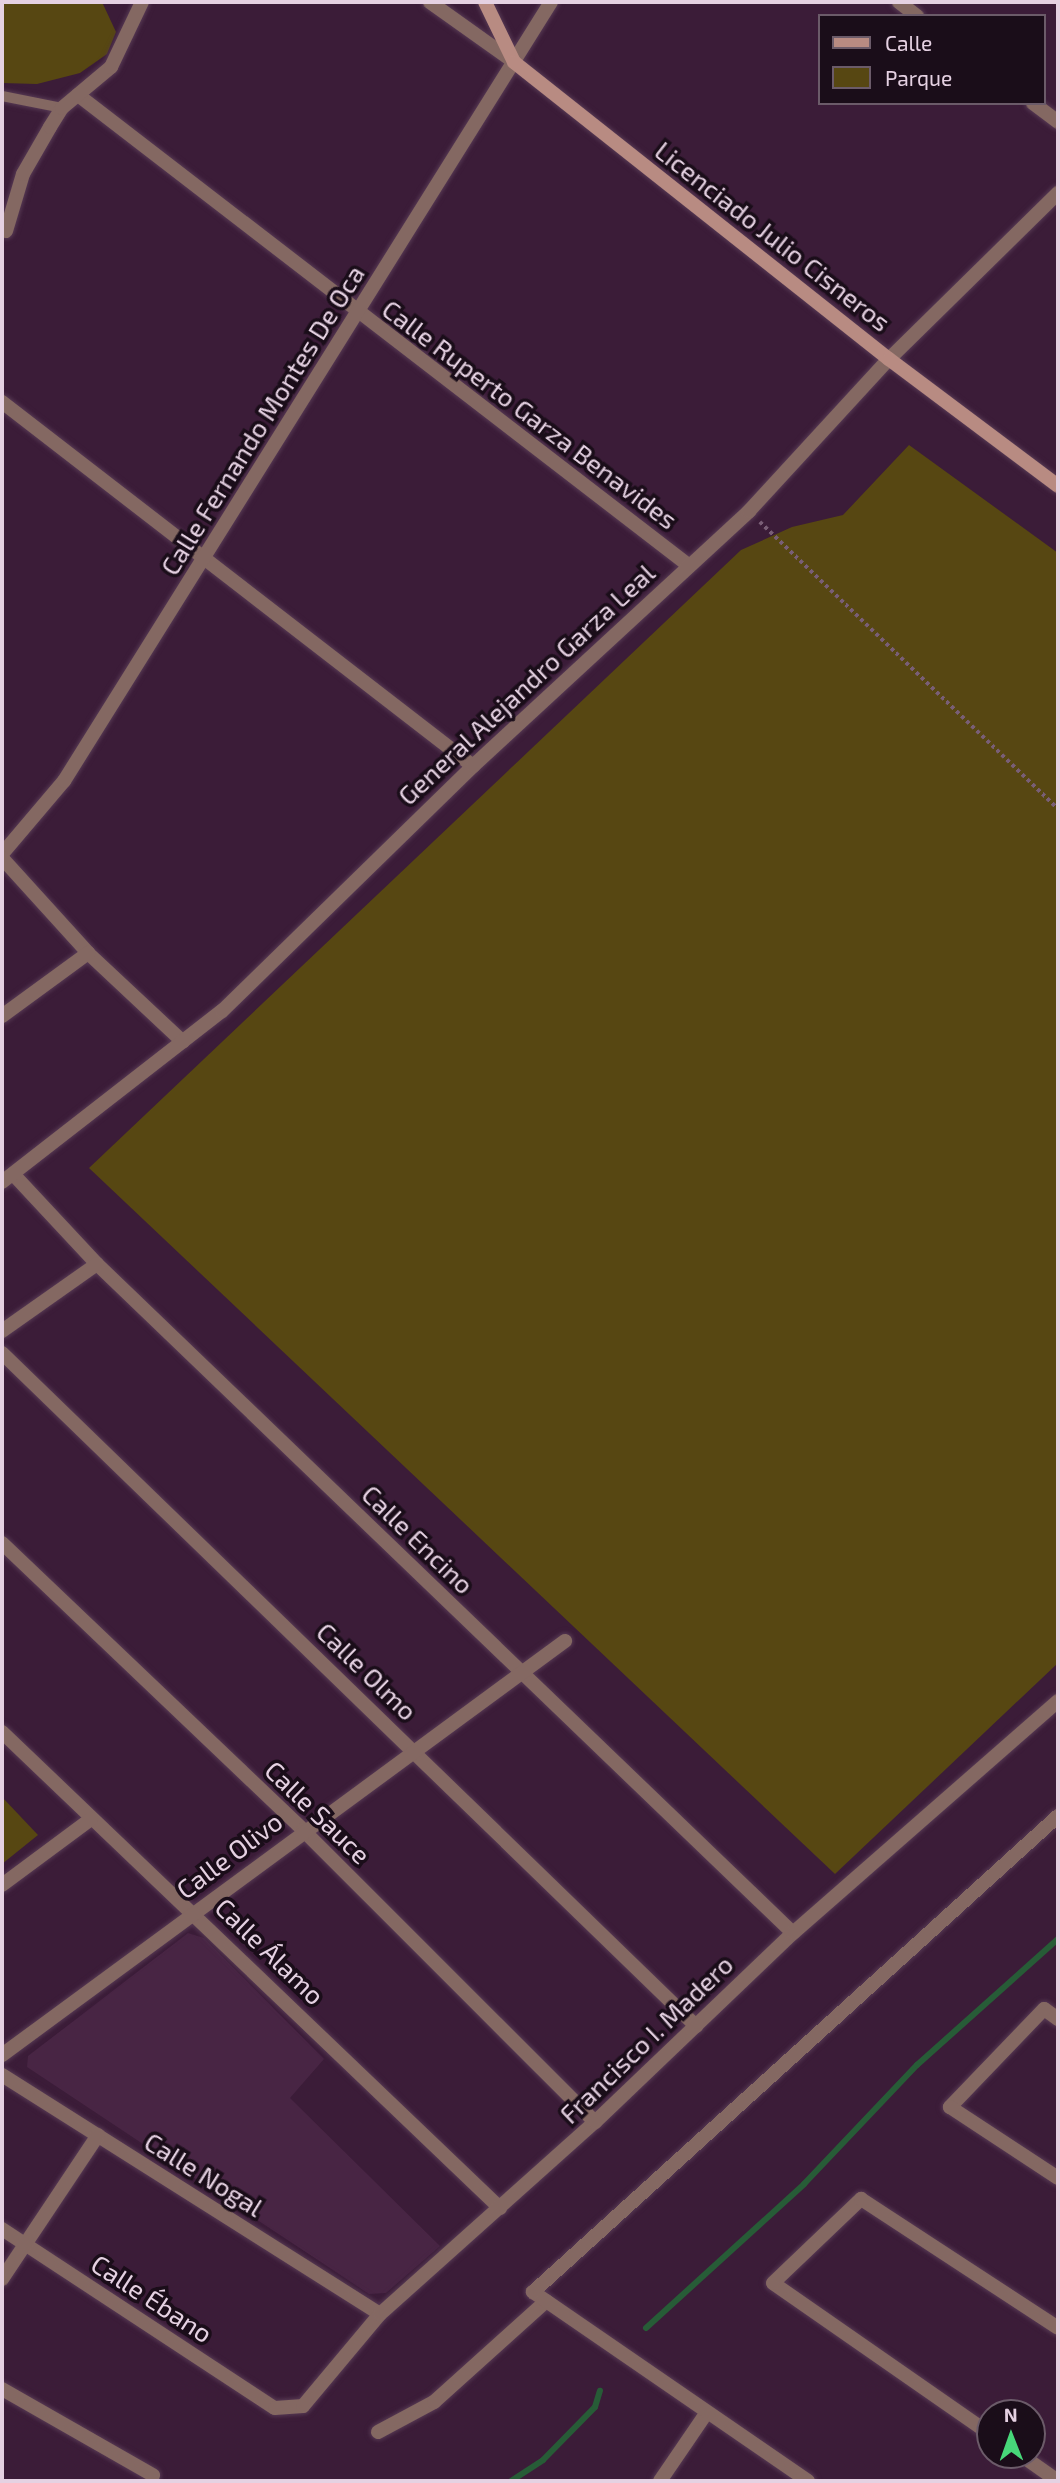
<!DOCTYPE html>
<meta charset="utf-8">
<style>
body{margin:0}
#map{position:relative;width:1060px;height:2483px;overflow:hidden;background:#3b1c38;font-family:"Exo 2",sans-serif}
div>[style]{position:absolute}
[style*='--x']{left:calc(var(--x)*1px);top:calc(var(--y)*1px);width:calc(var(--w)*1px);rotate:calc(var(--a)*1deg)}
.built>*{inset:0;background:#482544}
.green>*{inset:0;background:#574712}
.stream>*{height:6px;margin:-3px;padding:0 3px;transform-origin:3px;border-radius:3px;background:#275c37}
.path>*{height:3.5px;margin-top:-1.75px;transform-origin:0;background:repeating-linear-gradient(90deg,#795e76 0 3.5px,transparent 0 7px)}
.roads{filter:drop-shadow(0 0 2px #563953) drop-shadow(0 0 2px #563953)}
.lane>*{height:10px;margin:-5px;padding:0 5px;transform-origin:5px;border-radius:5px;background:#846862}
.street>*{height:14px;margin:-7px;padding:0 7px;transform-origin:7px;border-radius:7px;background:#846862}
.secondary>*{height:14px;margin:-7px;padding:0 7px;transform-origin:7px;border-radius:7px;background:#b88b82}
span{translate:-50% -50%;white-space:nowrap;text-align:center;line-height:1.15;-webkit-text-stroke:7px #1a0d19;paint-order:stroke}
.street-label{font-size:26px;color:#e5d1e2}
.frame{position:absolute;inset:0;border:4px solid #e5d1e2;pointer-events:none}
.legend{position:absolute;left:818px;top:14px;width:228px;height:91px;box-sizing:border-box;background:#1a0d19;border:2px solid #6b5b69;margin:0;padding:9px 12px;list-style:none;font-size:21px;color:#e5d1e2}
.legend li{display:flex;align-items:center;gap:14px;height:35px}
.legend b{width:35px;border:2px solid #6b5b69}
.north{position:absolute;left:976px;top:2399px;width:70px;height:70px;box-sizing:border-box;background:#1a0d19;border:2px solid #6b5b69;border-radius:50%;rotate:359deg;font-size:19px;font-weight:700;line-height:28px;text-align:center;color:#e5d1e2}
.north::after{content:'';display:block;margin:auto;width:24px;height:32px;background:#47d779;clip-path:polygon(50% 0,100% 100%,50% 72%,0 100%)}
</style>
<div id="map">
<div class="built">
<i style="clip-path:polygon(188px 1933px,204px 1938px,324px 2059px,290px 2098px,440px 2246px,386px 2293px,369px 2294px,27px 2067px,28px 2056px)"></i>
</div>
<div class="green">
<i style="clip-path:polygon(2px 2px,102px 2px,116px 32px,107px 54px,80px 73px,37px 84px,2px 83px)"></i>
<i style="clip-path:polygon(909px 445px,1058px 553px,1058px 1663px,835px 1874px,89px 1168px,741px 550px,792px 527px,843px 515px)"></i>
<i style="clip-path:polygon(2px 1797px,38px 1835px,2px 1864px)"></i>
</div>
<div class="stream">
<i style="--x:646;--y:2328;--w:214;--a:-42.3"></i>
<i style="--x:804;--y:2184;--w:164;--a:-46.5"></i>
<i style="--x:917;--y:2065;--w:189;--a:-41.8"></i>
<i style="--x:511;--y:2481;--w:38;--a:-33"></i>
<i style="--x:543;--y:2460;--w:74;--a:-45.5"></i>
<i style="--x:595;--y:2407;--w:17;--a:-73"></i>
</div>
<div class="path">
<i style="--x:760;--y:522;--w:414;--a:43.9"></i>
</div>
<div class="roads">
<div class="lane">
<i style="--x:2;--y:96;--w:61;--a:11.3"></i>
</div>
<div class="street">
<i style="--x:430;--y:2;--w:103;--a:35.5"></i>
<i style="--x:899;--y:2;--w:23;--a:38"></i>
<i style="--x:78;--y:95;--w:770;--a:37.61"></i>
<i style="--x:1033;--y:103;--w:31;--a:37"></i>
<i style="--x:6;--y:231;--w:59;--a:-73.4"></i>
<i style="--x:23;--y:174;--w:54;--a:-60.1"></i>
<i style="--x:50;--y:127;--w:22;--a:-58"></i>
<i style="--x:62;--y:108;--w:64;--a:-39.9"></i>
<i style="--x:111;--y:67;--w:72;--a:-64.5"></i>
<i style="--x:2;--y:402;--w:595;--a:37.7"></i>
<i style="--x:2;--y:854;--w:96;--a:-49.7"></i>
<i style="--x:64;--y:781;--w:919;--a:-57.99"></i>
<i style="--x:2;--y:858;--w:128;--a:47.8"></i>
<i style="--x:88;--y:953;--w:130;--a:43.1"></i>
<i style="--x:2;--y:1016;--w:107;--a:-36.2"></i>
<i style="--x:14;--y:1175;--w:122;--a:47"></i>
<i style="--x:97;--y:1264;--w:965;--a:43.87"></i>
<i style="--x:2;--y:1182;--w:279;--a:-37.9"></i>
<i style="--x:222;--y:1011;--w:351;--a:-44.3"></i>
<i style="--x:473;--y:766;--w:376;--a:-42.7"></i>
<i style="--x:749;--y:511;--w:207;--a:-47.4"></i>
<i style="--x:889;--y:359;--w:237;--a:-44.5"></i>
<i style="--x:2;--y:1331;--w:116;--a:-35.2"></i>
<i style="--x:2;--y:1353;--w:967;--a:44.12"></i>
<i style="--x:2;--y:1543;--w:416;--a:43.6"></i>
<i style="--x:303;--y:1830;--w:413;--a:45"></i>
<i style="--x:2;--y:1732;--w:689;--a:43.71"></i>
<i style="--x:2;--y:1885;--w:111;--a:-36.6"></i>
<i style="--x:1058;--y:2019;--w:17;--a:-144"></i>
<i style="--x:1044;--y:2009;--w:136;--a:133.8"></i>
<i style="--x:950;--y:2107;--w:129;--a:33.3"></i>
<i style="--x:2;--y:2055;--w:699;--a:-36.33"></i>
<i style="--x:2;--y:2075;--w:447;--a:32.3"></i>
<i style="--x:2;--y:2229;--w:326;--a:33.3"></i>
<i style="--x:275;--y:2408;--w:28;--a:-4"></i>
<i style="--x:303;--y:2406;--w:120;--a:-50.1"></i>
<i style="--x:380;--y:2314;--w:288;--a:-41.8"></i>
<i style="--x:595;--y:2122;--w:274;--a:-43.7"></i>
<i style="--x:793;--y:1933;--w:352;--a:-41.2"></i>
<i style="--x:2;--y:2279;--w:173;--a:-56.3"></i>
<i style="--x:2;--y:2389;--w:174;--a:29.7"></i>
<i style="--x:378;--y:2432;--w:64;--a:-28.2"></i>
<i style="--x:434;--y:2402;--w:151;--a:-42"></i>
<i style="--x:990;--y:2434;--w:264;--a:-145.2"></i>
<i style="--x:773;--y:2283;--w:122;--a:-43.7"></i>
<i style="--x:861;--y:2199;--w:235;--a:33.2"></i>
<i style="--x:1021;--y:2455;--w:45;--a:35.1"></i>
<i style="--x:660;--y:2481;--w:83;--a:-55.7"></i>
<i style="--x:808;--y:2481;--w:334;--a:-145.5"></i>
<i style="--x:533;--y:2292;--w:709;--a:-42.2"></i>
</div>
<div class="secondary">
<i style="--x:485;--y:2;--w:67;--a:64.2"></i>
<i style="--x:514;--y:62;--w:478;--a:38.4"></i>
<i style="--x:889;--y:359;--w:211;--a:36.9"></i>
</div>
</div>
<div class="street-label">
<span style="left:773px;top:236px;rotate:38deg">Licenciado Julio Cisneros</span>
<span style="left:530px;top:414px;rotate:37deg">Calle Ruperto Garza Benavides</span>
<span style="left:262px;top:420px;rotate:-58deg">Calle Fernando Montes De Oca</span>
<span style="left:526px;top:684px;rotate:-43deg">General Alejandro Garza Leal</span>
<span style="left:418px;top:1539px;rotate:44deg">Calle Encino</span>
<span style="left:367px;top:1671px;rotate:44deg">Calle Olmo</span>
<span style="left:318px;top:1812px;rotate:44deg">Calle Sauce</span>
<span style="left:229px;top:1855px;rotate:-37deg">Calle Olivo</span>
<span style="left:270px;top:1951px;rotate:44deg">Calle Álamo</span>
<span style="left:646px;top:2039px;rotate:-44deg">Francisco I. Madero</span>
<span style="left:204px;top:2174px;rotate:32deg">Calle Nogal</span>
<span style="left:152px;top:2298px;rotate:33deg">Calle Ébano</span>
</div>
<div class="frame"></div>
<ul class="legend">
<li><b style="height:9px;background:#b88b82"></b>Calle</li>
<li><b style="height:19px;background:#574712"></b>Parque</li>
</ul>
<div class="north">N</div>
</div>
